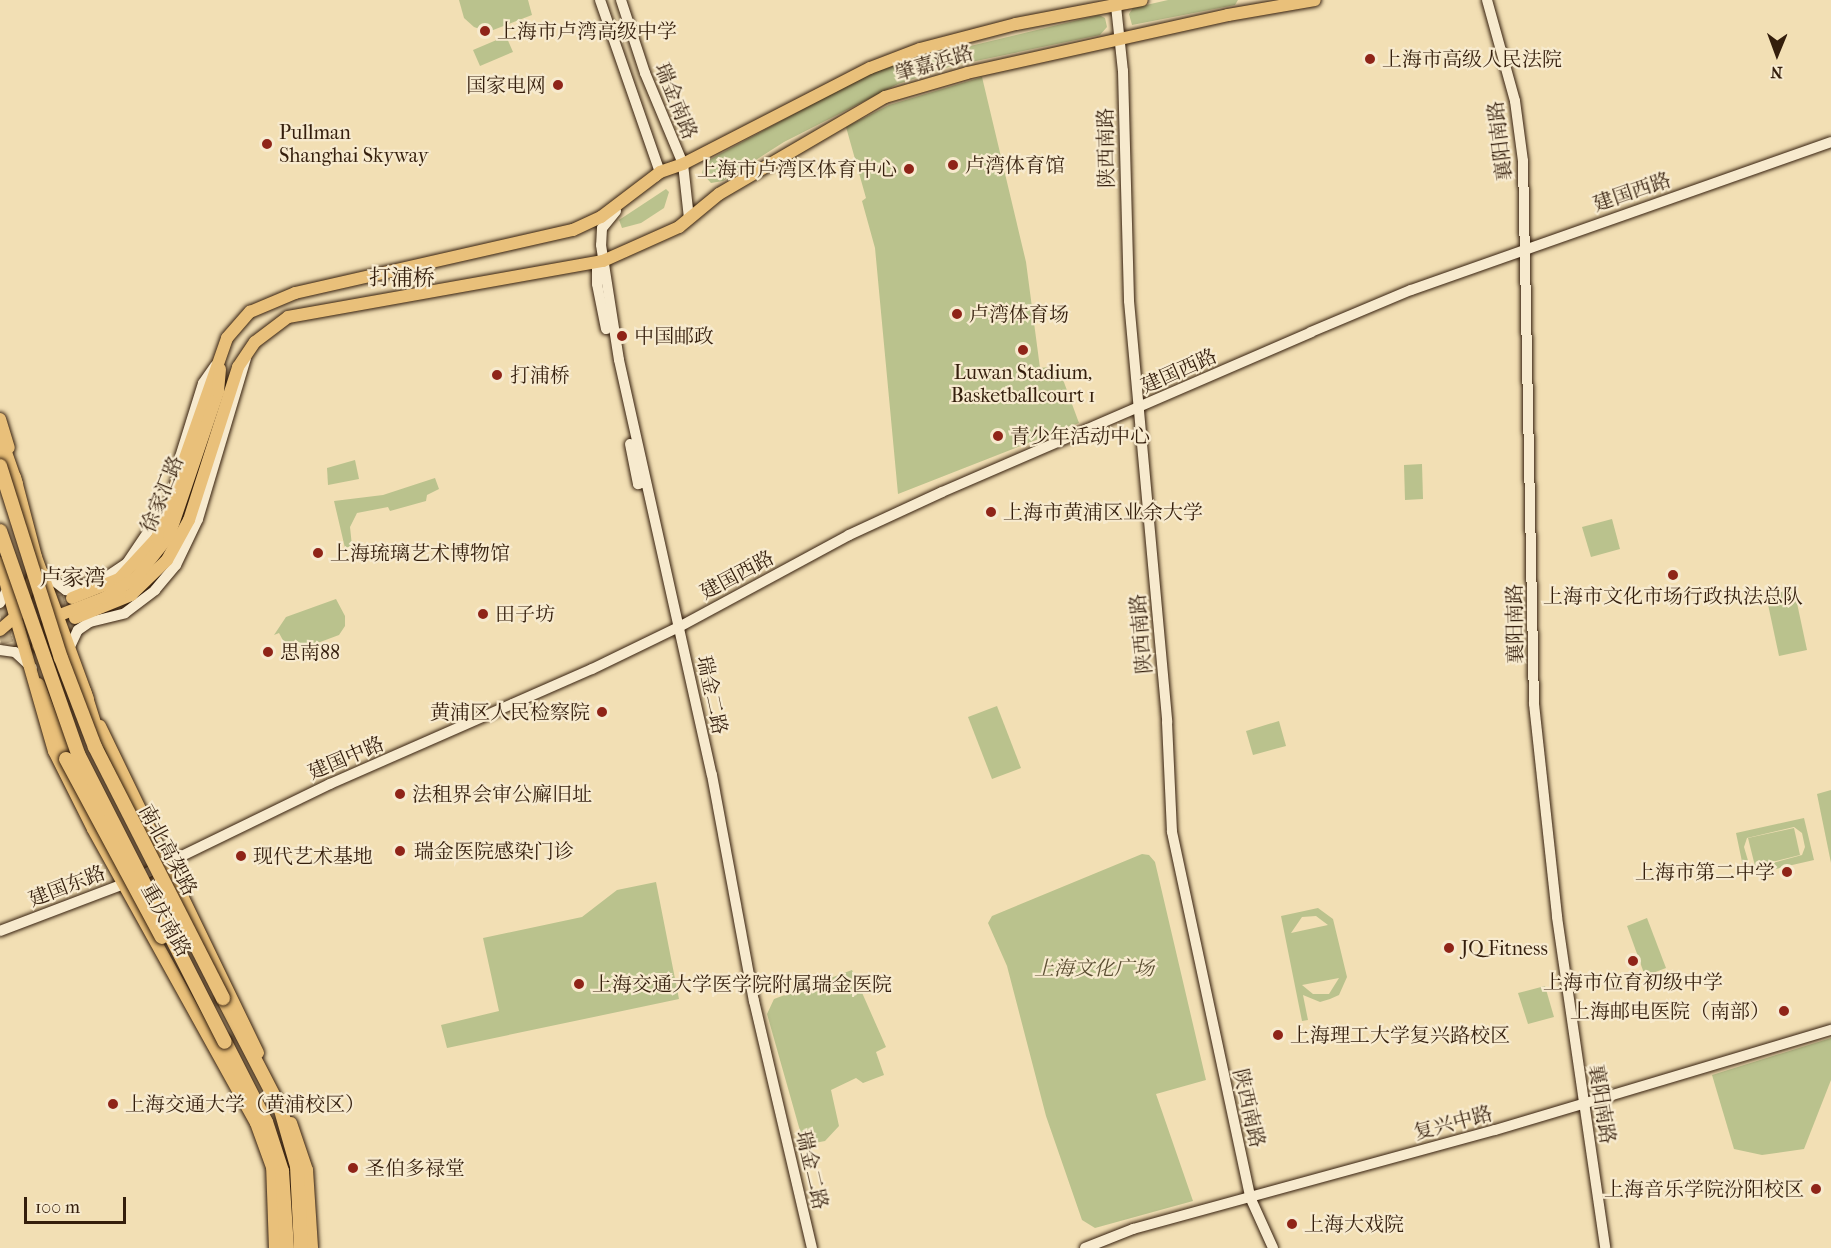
<!DOCTYPE html>
<meta charset="utf-8">
<style>
body{margin:0}
#map{position:relative;width:1831px;height:1248px;overflow:hidden;background:#f2dfb4;font-family:"IM FELL French Canon","Noto Serif SC",serif}
div>[style]{position:absolute}
[style*='--x']{left:calc(var(--x)*1px);top:calc(var(--y)*1px);width:calc(var(--w)*1px);rotate:calc(var(--a)*1deg)}
.green>*{inset:0;background:#bac28d}
.primary-tunnel>*{height:12px;margin-top:-6px;transform-origin:0;background:repeating-linear-gradient(90deg,#ccb892 0 12px,transparent 0 18px)}
.roads{filter:drop-shadow(0 0 2px #341e0c) drop-shadow(0 0 2px #341e0c)}
.secondary>*{height:10px;margin:-5px;padding:0 5px;transform-origin:5px;border-radius:5px;background:#f7eace}
.primary>*{height:12px;margin:-6px;padding:0 6px;transform-origin:6px;border-radius:6px;background:#e9c07a}
.highway>*{height:14px;margin:-7px;padding:0 7px;transform-origin:7px;border-radius:7px;background:#e9c07a}
.bridges{filter:drop-shadow(0 0 2px #341e0c) drop-shadow(0 0 2px #341e0c)}
.highway-bridge>*{height:14px;margin:-7px;padding:0 7px;transform-origin:7px;border-radius:7px;background:#e9c07a}
.dots>*{width:16px;height:16px;translate:-50% -50%;box-sizing:border-box;border:3px solid #f7eace;border-radius:50%}
span{translate:-50% -50%;white-space:nowrap;text-align:center;line-height:1.15;-webkit-text-stroke:4.5px #f7eace;paint-order:stroke}
.poi-label{font-size:20px;color:#341e0c}
.left{translate:0 -50%;text-align:left}
.right{translate:-100% -50%;text-align:right}
.street-label{font-size:20px;color:#341e0c}
.park-label{font-size:20px;color:#5c4f33;font-style:italic}
.quarter-label{font-size:22px;color:#341e0c}
.north{position:absolute;left:1747px;top:24px;width:60px;height:60px;-webkit-text-stroke:4px #f7eace;paint-order:stroke;rotate:181deg;font-size:16px;font-weight:700;line-height:24px;text-align:center;color:#341e0c}
.north::after{content:'';display:block;margin:auto;width:21px;height:27px;background:#341e0c;clip-path:polygon(50% 0,100% 100%,50% 72%,0 100%)}
.scale{position:absolute;left:24px;top:1197px;width:102px;height:27px;box-sizing:border-box;border:3px solid #341e0c;border-top:0;padding-left:8px;font-size:18px;line-height:21px;white-space:nowrap;color:#341e0c;-webkit-text-stroke:4px #f7eace;paint-order:stroke}
</style>
<div id="map">
<div class="green">
<i style="clip-path:polygon(459px 0,528px 0,532px 15px,488px 32px,474px 27px,464px 18px)"></i>
<i style="clip-path:polygon(1168px 0,1238px 0,1235px 5px,1132px 25px,1129px 14px,1133px 8px)"></i>
<i style="clip-path:polygon(1099px 15px,1105px 18px,1107px 27px,1100px 35px,952px 66px,898px 84px,784px 142px,723px 181px,711px 183px,702px 173px,705px 162px,879px 68px)"></i>
<i style="clip-path:polygon(506px 36px,513px 52px,480px 66px,473px 50px)"></i>
<i style="clip-path:polygon(982px 77px,1026px 262px,1040px 368px,1058px 366px,1079px 423px,898px 494px,875px 248px,862px 201px,866px 198px,846px 127px,889px 105px)"></i>
<i style="clip-path:polygon(666px 189px,669px 192px,664px 208px,641px 223px,622px 228px,619px 220px)"></i>
<i style="clip-path:polygon(355px 460px,359px 479px,328px 485px,327px 468px)"></i>
<i style="clip-path:polygon(1422px 464px,1423px 499px,1405px 500px,1404px 465px)"></i>
<i style="clip-path:polygon(435px 478px,439px 489px,427px 495px,426px 501px,390px 511px,388px 507px,357px 513px,350px 527px,352px 546px,345px 548px,334px 501px,383px 495px)"></i>
<i style="clip-path:polygon(1612px 519px,1620px 549px,1591px 557px,1582px 527px)"></i>
<i style="clip-path:polygon(1794px 589px,1807px 650px,1779px 656px,1766px 595px)"></i>
<i style="clip-path:polygon(336px 599px,345px 616px,345px 626px,339px 635px,304px 648px,282px 646px,285px 644px,279px 633px,274px 635px,286px 617px)"></i>
<i style="clip-path:polygon(997px 706px,1021px 768px,992px 779px,968px 717px)"></i>
<i style="clip-path:polygon(1279px 721px,1286px 746px,1253px 755px,1246px 731px)"></i>
<i style="clip-path:polygon(1831px 790px,1831px 863px,1817px 794px)"></i>
<i style="clip-path:polygon(evenodd,1804px 818px,1814px 860px,1745px 876px,1736px 833px,1804px 818px,1794px 827px,1802px 833px,1805px 847px,1802px 855px,1758px 867px,1749px 864px,1744px 847px,1747px 838px,1794px 827px)"></i>
<i style="clip-path:polygon(1794px 828px,1800px 855px,1755px 866px,1748px 838px)"></i>
<i style="clip-path:polygon(1142px 854px,1149px 855px,1155px 862px,1206px 1080px,1156px 1094px,1193px 1201px,1095px 1228px,1082px 1220px,1046px 1116px,1007px 966px,988px 923px,992px 916px)"></i>
<i style="clip-path:polygon(656px 882px,679px 999px,447px 1048px,441px 1025px,499px 1011px,483px 938px,582px 917px,617px 890px)"></i>
<i style="clip-path:polygon(evenodd,1318px 908px,1333px 919px,1347px 977px,1339px 995px,1330px 999px,1320px 1002px,1303px 995px,1308px 1020px,1302px 1021px,1281px 916px,1318px 908px,1316px 916px,1328px 925px,1291px 933px,1302px 917px,1316px 916px,1318px 908px,1339px 978px,1329px 994px,1313px 994px,1302px 985px,1339px 978px)"></i>
<i style="clip-path:polygon(1647px 918px,1666px 968px,1645px 976px,1627px 926px)"></i>
<i style="clip-path:polygon(852px 970px,886px 1047px,876px 1052px,884px 1075px,863px 1083px,856px 1078px,831px 1090px,839px 1126px,825px 1141px,804px 1145px,767px 1014px,774px 999px)"></i>
<i style="clip-path:polygon(1545px 986px,1554px 1017px,1528px 1024px,1518px 993px)"></i>
<i style="clip-path:polygon(1831px 1038px,1831px 1080px,1804px 1149px,1762px 1155px,1734px 1149px,1712px 1075px)"></i>
</div>
<div class="primary-tunnel">
<i style="--x:0;--y:615;--w:74;--a:-13.3"></i>
<i style="--x:0;--y:639;--w:78;--a:-15.6"></i>
</div>
<div class="roads">
<div class="secondary">
<i style="--x:600;--y:0;--w:182;--a:70.8"></i>
<i style="--x:660;--y:172;--w:7;--a:135"></i>
<i style="--x:621;--y:0;--w:77;--a:71.8"></i>
<i style="--x:645;--y:73;--w:99;--a:67.3"></i>
<i style="--x:683;--y:164;--w:54;--a:83.7"></i>
<i style="--x:1487;--y:0;--w:105;--a:74.5"></i>
<i style="--x:1515;--y:101;--w:61;--a:82.4"></i>
<i style="--x:1523;--y:161;--w:543;--a:88.84"></i>
<i style="--x:1534;--y:704;--w:214;--a:83.8"></i>
<i style="--x:1557;--y:917;--w:334;--a:81.7"></i>
<i style="--x:1116;--y:6;--w:65;--a:83.9"></i>
<i style="--x:1123;--y:71;--w:230;--a:88.5"></i>
<i style="--x:1129;--y:301;--w:423;--a:84.8"></i>
<i style="--x:1167;--y:722;--w:110;--a:87.4"></i>
<i style="--x:1172;--y:832;--w:373;--a:77.9"></i>
<i style="--x:1250;--y:1197;--w:56;--a:65.7"></i>
<i style="--x:616;--y:211;--w:22;--a:129"></i>
<i style="--x:602;--y:228;--w:17;--a:93"></i>
<i style="--x:601;--y:245;--w:116;--a:81.1"></i>
<i style="--x:619;--y:360;--w:425;--a:77.4"></i>
<i style="--x:712;--y:775;--w:230;--a:79.5"></i>
<i style="--x:754;--y:1001;--w:254;--a:76.8"></i>
<i style="--x:597;--y:262;--w:22;--a:90"></i>
<i style="--x:597;--y:284;--w:46;--a:78.7"></i>
<i style="--x:630;--y:444;--w:41;--a:78.7"></i>
<i style="--x:638;--y:484;--w:8;--a:-14"></i>
<i style="--x:180;--y:457;--w:77;--a:-72.7"></i>
<i style="--x:203;--y:383;--w:21;--a:-55"></i>
<i style="--x:44;--y:573;--w:28;--a:38"></i>
<i style="--x:66;--y:590;--w:41;--a:-17.1"></i>
<i style="--x:105;--y:578;--w:27;--a:-34"></i>
<i style="--x:127;--y:563;--w:59;--a:-56"></i>
<i style="--x:0;--y:603;--w:15;--a:-62"></i>
<i style="--x:0;--y:650;--w:15;--a:8"></i>
<i style="--x:15;--y:652;--w:23;--a:43"></i>
<i style="--x:68;--y:651;--w:23;--a:-65"></i>
<i style="--x:78;--y:630;--w:14;--a:-34"></i>
<i style="--x:90;--y:622;--w:36;--a:-14"></i>
<i style="--x:125;--y:613;--w:38;--a:-37"></i>
<i style="--x:155;--y:590;--w:33;--a:-50"></i>
<i style="--x:176;--y:565;--w:51;--a:-64.4"></i>
<i style="--x:198;--y:519;--w:168;--a:-73.4"></i>
<i style="--x:0;--y:931;--w:133;--a:-20.8"></i>
<i style="--x:124;--y:884;--w:229;--a:-25.9"></i>
<i style="--x:330;--y:784;--w:286;--a:-23.7"></i>
<i style="--x:592;--y:669;--w:97;--a:-25.8"></i>
<i style="--x:679;--y:627;--w:193;--a:-28.4"></i>
<i style="--x:849;--y:535;--w:102;--a:-24.8"></i>
<i style="--x:942;--y:492;--w:402;--a:-23.4"></i>
<i style="--x:1311;--y:332;--w:108;--a:-22.8"></i>
<i style="--x:1411;--y:290;--w:445;--a:-19.4"></i>
<i style="--x:1085;--y:1248;--w:52;--a:-21.6"></i>
<i style="--x:1133;--y:1229;--w:375;--a:-15.3"></i>
<i style="--x:1495;--y:1130;--w:351;--a:-16.6"></i>
</div>
<div class="primary">
<i style="--x:0;--y:419;--w:30;--a:73"></i>
<i style="--x:15;--y:477;--w:83;--a:75.3"></i>
<i style="--x:36;--y:557;--w:151;--a:69.9"></i>
<i style="--x:0;--y:563;--w:196;--a:74"></i>
<i style="--x:54;--y:751;--w:87;--a:63.4"></i>
<i style="--x:93;--y:829;--w:336;--a:61"></i>
<i style="--x:256;--y:1123;--w:50;--a:70.1"></i>
<i style="--x:72;--y:598;--w:51;--a:-22"></i>
<i style="--x:119;--y:579;--w:56;--a:-47.2"></i>
<i style="--x:157;--y:538;--w:212;--a:-70.7"></i>
<i style="--x:227;--y:338;--w:35;--a:-49"></i>
<i style="--x:250;--y:312;--w:49;--a:-22.9"></i>
<i style="--x:295;--y:293;--w:285;--a:-12.8"></i>
<i style="--x:573;--y:230;--w:31;--a:-25"></i>
<i style="--x:601;--y:217;--w:74;--a:-37.3"></i>
<i style="--x:660;--y:172;--w:24;--a:-19"></i>
<i style="--x:683;--y:164;--w:210;--a:-27.2"></i>
<i style="--x:870;--y:68;--w:53;--a:-20.8"></i>
<i style="--x:920;--y:49;--w:99;--a:-14.6"></i>
<i style="--x:1016;--y:24;--w:128;--a:-10.8"></i>
<i style="--x:75;--y:618;--w:61;--a:-22.3"></i>
<i style="--x:131;--y:595;--w:50;--a:-44.2"></i>
<i style="--x:167;--y:560;--w:46;--a:-61.2"></i>
<i style="--x:189;--y:520;--w:161;--a:-72.2"></i>
<i style="--x:238;--y:367;--w:30;--a:-56"></i>
<i style="--x:255;--y:342;--w:41;--a:-37.1"></i>
<i style="--x:288;--y:317;--w:320;--a:-10.1"></i>
<i style="--x:603;--y:261;--w:83;--a:-24.1"></i>
<i style="--x:679;--y:227;--w:52;--a:-39.5"></i>
<i style="--x:719;--y:194;--w:192;--a:-30.3"></i>
<i style="--x:885;--y:97;--w:85;--a:-16.3"></i>
<i style="--x:967;--y:73;--w:267;--a:-12.5"></i>
<i style="--x:1228;--y:15;--w:88;--a:-9.8"></i>
<i style="--x:0;--y:630;--w:23;--a:-41"></i>
<i style="--x:17;--y:615;--w:48;--a:-66.6"></i>
<i style="--x:38;--y:646;--w:31;--a:-63"></i>
<i style="--x:52;--y:618;--w:56;--a:-21"></i>
<i style="--x:104;--y:598;--w:36;--a:-32"></i>
<i style="--x:135;--y:579;--w:55;--a:-51.7"></i>
<i style="--x:169;--y:536;--w:152;--a:-71.2"></i>
<i style="--x:218;--y:392;--w:23;--a:-85"></i>
<i style="--x:100;--y:726;--w:363;--a:64.2"></i>
<i style="--x:291;--y:1123;--w:50;--a:71.2"></i>
<i style="--x:307;--y:1170;--w:78;--a:86.3"></i>
<i style="--x:272;--y:1163;--w:85;--a:88"></i>
</div>
<div class="highway">
<i style="--x:0;--y:438;--w:49;--a:70.8"></i>
<i style="--x:38;--y:685;--w:79;--a:69.3"></i>
<i style="--x:84;--y:691;--w:53;--a:72.6"></i>
<i style="--x:223;--y:998;--w:126;--a:62.6"></i>
<i style="--x:281;--y:1110;--w:58;--a:74.1"></i>
<i style="--x:297;--y:1166;--w:82;--a:87.2"></i>
<i style="--x:225;--y:1042;--w:90;--a:62.9"></i>
<i style="--x:266;--y:1122;--w:52;--a:71.9"></i>
<i style="--x:282;--y:1171;--w:77;--a:86.3"></i>
</div>
</div>
<div class="bridges">
<div class="highway-bridge">
<i style="--x:0;--y:466;--w:201;--a:72.4"></i>
<i style="--x:61;--y:658;--w:95;--a:69.1"></i>
<i style="--x:95;--y:747;--w:282;--a:63"></i>
<i style="--x:0;--y:531;--w:236;--a:70.7"></i>
<i style="--x:78;--y:754;--w:323;--a:63"></i>
<i style="--x:66;--y:759;--w:202;--a:61.7"></i>
</div>
</div>
<div class="dots">
<i style="left:485px;top:31px;background:#8f2418"></i>
<i style="left:1370px;top:59px;background:#8f2418"></i>
<i style="left:558px;top:85px;background:#8f2418"></i>
<i style="left:267px;top:144px;background:#8f2418"></i>
<i style="left:953px;top:165px;background:#8f2418"></i>
<i style="left:909px;top:169px;background:#8f2418"></i>
<i style="left:957px;top:314px;background:#8f2418"></i>
<i style="left:622px;top:336px;background:#8f2418"></i>
<i style="left:1023px;top:350px;background:#8f2418"></i>
<i style="left:497px;top:375px;background:#8f2418"></i>
<i style="left:998px;top:436px;background:#8f2418"></i>
<i style="left:991px;top:512px;background:#8f2418"></i>
<i style="left:318px;top:553px;background:#8f2418"></i>
<i style="left:1673px;top:575px;background:#8f2418"></i>
<i style="left:483px;top:614px;background:#8f2418"></i>
<i style="left:268px;top:652px;background:#8f2418"></i>
<i style="left:602px;top:712px;background:#8f2418"></i>
<i style="left:400px;top:794px;background:#8f2418"></i>
<i style="left:400px;top:851px;background:#8f2418"></i>
<i style="left:241px;top:856px;background:#8f2418"></i>
<i style="left:1787px;top:872px;background:#8f2418"></i>
<i style="left:1449px;top:948px;background:#8f2418"></i>
<i style="left:1633px;top:961px;background:#8f2418"></i>
<i style="left:579px;top:984px;background:#8f2418"></i>
<i style="left:1784px;top:1011px;background:#8f2418"></i>
<i style="left:1278px;top:1035px;background:#8f2418"></i>
<i style="left:113px;top:1104px;background:#8f2418"></i>
<i style="left:353px;top:1168px;background:#8f2418"></i>
<i style="left:1816px;top:1189px;background:#8f2418"></i>
<i style="left:1292px;top:1224px;background:#8f2418"></i>
</div>
<div class="poi-label">
<span class="left" style="left:497px;top:31px">上海市卢湾高级中学</span>
<span class="left" style="left:1382px;top:59px">上海市高级人民法院</span>
<span class="right" style="left:546px;top:85px">国家电网</span>
<span class="left" style="left:279px;top:144px">Pullman<br>Shanghai Skyway</span>
<span class="left" style="left:965px;top:165px">卢湾体育馆</span>
<span class="right" style="left:897px;top:169px">上海市卢湾区体育中心</span>
<span class="left" style="left:969px;top:314px">卢湾体育场</span>
<span class="left" style="left:634px;top:336px">中国邮政</span>
<span style="left:1023px;top:384px">Luwan Stadium,<br>Basketballcourt 1</span>
<span class="left" style="left:510px;top:375px">打浦桥</span>
<span class="left" style="left:1010px;top:436px">青少年活动中心</span>
<span class="left" style="left:1003px;top:512px">上海市黄浦区业余大学</span>
<span class="left" style="left:330px;top:553px">上海琉璃艺术博物馆</span>
<span style="left:1673px;top:596px">上海市文化市场行政执法总队</span>
<span class="left" style="left:495px;top:614px">田子坊</span>
<span class="left" style="left:280px;top:652px">思南88</span>
<span class="right" style="left:590px;top:712px">黄浦区人民检察院</span>
<span class="left" style="left:412px;top:794px">法租界会审公廨旧址</span>
<span class="left" style="left:414px;top:851px">瑞金医院感染门诊</span>
<span class="left" style="left:253px;top:856px">现代艺术基地</span>
<span class="right" style="left:1775px;top:872px">上海市第二中学</span>
<span class="left" style="left:1461px;top:948px">JQ Fitness</span>
<span style="left:1633px;top:982px">上海市位育初级中学</span>
<span class="left" style="left:592px;top:984px">上海交通大学医学院附属瑞金医院</span>
<span class="right" style="left:1770px;top:1011px">上海邮电医院（南部）</span>
<span class="left" style="left:1290px;top:1035px">上海理工大学复兴路校区</span>
<span class="left" style="left:125px;top:1104px">上海交通大学（黄浦校区）</span>
<span class="left" style="left:365px;top:1168px">圣伯多禄堂</span>
<span class="right" style="left:1804px;top:1189px">上海音乐学院汾阳校区</span>
<span class="left" style="left:1304px;top:1224px">上海大戏院</span>
</div>
<div class="street-label">
<span style="left:934px;top:63px;rotate:-16deg">肇嘉浜路</span>
<span style="left:676px;top:101px;rotate:68deg">瑞金南路</span>
<span style="left:1500px;top:141px;rotate:-97deg">襄阳南路</span>
<span style="left:1106px;top:148px;rotate:-91deg">陕西南路</span>
<span style="left:1632px;top:192px;rotate:-19deg">建国西路</span>
<span style="left:1179px;top:371px;rotate:-24deg">建国西路</span>
<span style="left:162px;top:494px;rotate:-68deg">徐家汇路</span>
<span style="left:737px;top:575px;rotate:-28deg">建国西路</span>
<span style="left:1515px;top:624px;rotate:-91deg">襄阳南路</span>
<span style="left:1141px;top:634px;rotate:-95deg">陕西南路</span>
<span style="left:712px;top:695px;rotate:78deg">瑞金二路</span>
<span style="left:346px;top:758px;rotate:-23deg">建国中路</span>
<span style="left:168px;top:850px;rotate:62deg">南北高架路</span>
<span style="left:67px;top:886px;rotate:-21deg">建国东路</span>
<span style="left:166px;top:920px;rotate:61deg">重庆南路</span>
<span style="left:1602px;top:1104px;rotate:81deg">襄阳南路</span>
<span style="left:1249px;top:1108px;rotate:77deg">陕西南路</span>
<span style="left:1453px;top:1123px;rotate:-15deg">复兴中路</span>
<span style="left:812px;top:1170px;rotate:77deg">瑞金二路</span>
</div>
<div class="park-label">
<span style="left:1094px;top:968px">上海文化广场</span>
</div>
<div class="quarter-label">
<span style="left:402px;top:279px">打浦桥</span>
<span style="left:73px;top:579px">卢家湾</span>
</div>
<div class="north">N</div>
<div class="scale">100 m</div>
</div>
